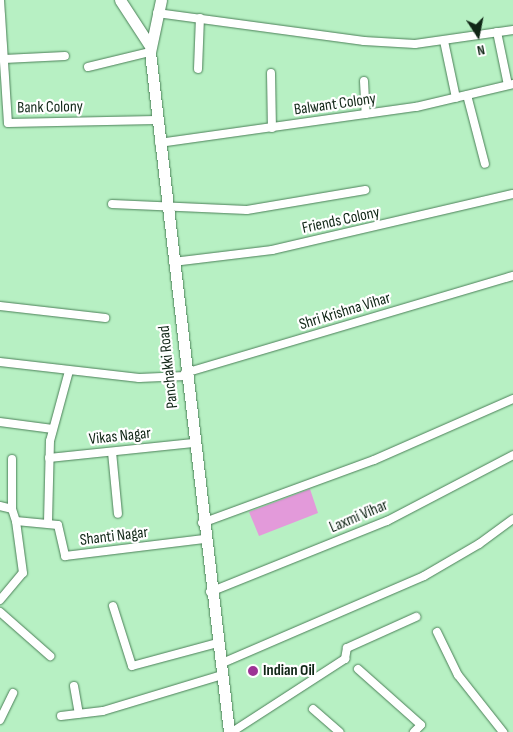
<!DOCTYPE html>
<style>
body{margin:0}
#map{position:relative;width:513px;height:732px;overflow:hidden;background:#b7f0c3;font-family:"Sofia Sans Condensed",sans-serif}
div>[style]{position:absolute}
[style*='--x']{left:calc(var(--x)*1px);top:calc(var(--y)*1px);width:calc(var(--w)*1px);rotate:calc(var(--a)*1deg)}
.green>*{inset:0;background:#e39ada}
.roads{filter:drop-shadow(0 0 1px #4b8058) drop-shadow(0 0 1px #4b8058)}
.street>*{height:8px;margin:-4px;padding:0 4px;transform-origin:4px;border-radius:4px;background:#fff}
.secondary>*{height:11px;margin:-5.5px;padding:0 5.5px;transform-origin:5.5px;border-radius:5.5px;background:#fff}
.dots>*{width:14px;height:14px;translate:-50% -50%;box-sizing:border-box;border:2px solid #fff;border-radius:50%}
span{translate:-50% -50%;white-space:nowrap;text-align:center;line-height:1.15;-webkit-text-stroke:4.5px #fff;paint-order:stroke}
.street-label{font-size:16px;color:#102616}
.poi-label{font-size:16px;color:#102616;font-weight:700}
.left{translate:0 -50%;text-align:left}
.north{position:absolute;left:453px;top:10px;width:50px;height:50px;-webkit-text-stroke:4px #fff;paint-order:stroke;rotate:169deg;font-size:14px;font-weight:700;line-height:20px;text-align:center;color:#102616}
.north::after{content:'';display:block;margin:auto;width:18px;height:22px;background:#102616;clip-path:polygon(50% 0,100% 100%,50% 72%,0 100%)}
</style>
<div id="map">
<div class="green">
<i style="clip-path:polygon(310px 489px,318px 513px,259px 536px,249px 512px)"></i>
</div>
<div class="roads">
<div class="street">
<i style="--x:0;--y:0;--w:123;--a:86.3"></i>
<i style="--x:8;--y:123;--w:148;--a:-1.2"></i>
<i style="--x:157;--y:13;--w:209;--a:7.7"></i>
<i style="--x:364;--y:41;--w:51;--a:3.4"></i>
<i style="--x:415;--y:44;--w:99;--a:-8.1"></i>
<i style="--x:497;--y:32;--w:54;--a:78.3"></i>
<i style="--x:444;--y:41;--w:58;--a:78.1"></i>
<i style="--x:4;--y:59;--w:61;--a:-2.8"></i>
<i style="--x:88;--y:67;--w:64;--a:-13.6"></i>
<i style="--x:198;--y:69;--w:51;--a:-87.8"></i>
<i style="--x:271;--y:73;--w:55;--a:89"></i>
<i style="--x:364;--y:81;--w:33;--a:87"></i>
<i style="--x:467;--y:95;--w:71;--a:75.4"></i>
<i style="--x:159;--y:143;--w:260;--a:-8"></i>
<i style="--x:416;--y:107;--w:100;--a:-13.3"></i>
<i style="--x:112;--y:204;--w:135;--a:2.5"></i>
<i style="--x:247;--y:210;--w:120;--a:-9.6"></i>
<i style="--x:173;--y:262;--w:100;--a:-6.9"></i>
<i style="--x:272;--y:250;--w:247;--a:-13.1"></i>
<i style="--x:0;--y:306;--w:106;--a:6.5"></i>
<i style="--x:0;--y:362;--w:140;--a:6.6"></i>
<i style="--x:139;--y:378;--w:46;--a:-2.5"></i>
<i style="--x:185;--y:373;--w:342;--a:-16.5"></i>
<i style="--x:0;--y:422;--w:53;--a:7.5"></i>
<i style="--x:112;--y:452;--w:62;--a:84.5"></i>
<i style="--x:49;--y:458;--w:145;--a:-5.9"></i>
<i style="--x:12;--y:459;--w:50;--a:90"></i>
<i style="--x:0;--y:506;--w:12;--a:14"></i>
<i style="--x:12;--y:509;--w:13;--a:72"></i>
<i style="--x:16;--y:521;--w:42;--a:5.4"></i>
<i style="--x:58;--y:525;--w:32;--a:77"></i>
<i style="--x:65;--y:556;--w:140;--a:-7"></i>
<i style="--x:48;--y:522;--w:81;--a:-88.6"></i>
<i style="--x:50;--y:441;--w:73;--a:-74.8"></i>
<i style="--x:202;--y:523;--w:183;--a:-20.1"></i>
<i style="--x:374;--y:460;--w:152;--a:-23.7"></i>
<i style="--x:210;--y:592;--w:191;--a:-21.9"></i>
<i style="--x:387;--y:521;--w:142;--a:-27.6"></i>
<i style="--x:0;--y:600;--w:35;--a:-50"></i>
<i style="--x:23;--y:573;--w:52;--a:-97.7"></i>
<i style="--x:113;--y:606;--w:63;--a:72.4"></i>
<i style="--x:132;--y:666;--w:88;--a:-15.1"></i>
<i style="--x:0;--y:612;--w:67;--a:41.3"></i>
<i style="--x:437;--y:632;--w:48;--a:64"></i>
<i style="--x:458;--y:675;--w:73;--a:51.7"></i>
<i style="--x:220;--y:664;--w:222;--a:-23.3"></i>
<i style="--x:424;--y:576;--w:64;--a:-30.2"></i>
<i style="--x:479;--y:544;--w:42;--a:-36.3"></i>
<i style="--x:358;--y:669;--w:84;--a:41.6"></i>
<i style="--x:421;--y:725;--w:10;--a:135"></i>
<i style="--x:74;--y:686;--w:28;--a:80"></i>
<i style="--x:313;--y:709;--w:35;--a:41"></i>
<i style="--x:61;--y:716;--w:42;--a:-6.8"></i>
<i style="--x:103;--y:711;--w:124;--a:-16.8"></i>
<i style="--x:0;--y:720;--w:30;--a:-64"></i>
<i style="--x:232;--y:732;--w:135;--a:-32.9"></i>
<i style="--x:345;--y:659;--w:11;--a:-80"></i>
<i style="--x:347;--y:648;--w:76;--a:-24.2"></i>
</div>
<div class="secondary">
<i style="--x:120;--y:0;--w:55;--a:56.9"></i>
<i style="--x:161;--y:0;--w:53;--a:101.9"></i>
<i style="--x:150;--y:52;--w:685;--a:83.37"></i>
</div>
</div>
<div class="dots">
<i style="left:253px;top:671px;background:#9d3395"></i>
</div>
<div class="street-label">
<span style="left:335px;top:105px;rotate:-8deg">Balwant Colony</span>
<span style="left:50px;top:108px;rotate:-1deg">Bank Colony</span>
<span style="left:341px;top:221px;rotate:-12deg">Friends Colony</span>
<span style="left:345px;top:312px;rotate:-17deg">Shri Krishna Vihar</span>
<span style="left:169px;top:367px;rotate:-96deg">Panchakki Road</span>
<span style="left:120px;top:437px;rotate:-6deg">Vikas Nagar</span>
<span style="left:359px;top:517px;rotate:-23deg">Laxmi Vihar</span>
<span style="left:114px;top:537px;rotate:-7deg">Shanti Nagar</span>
</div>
<div class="poi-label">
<span class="left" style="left:263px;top:671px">Indian Oil</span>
</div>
<div class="north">N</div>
</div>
